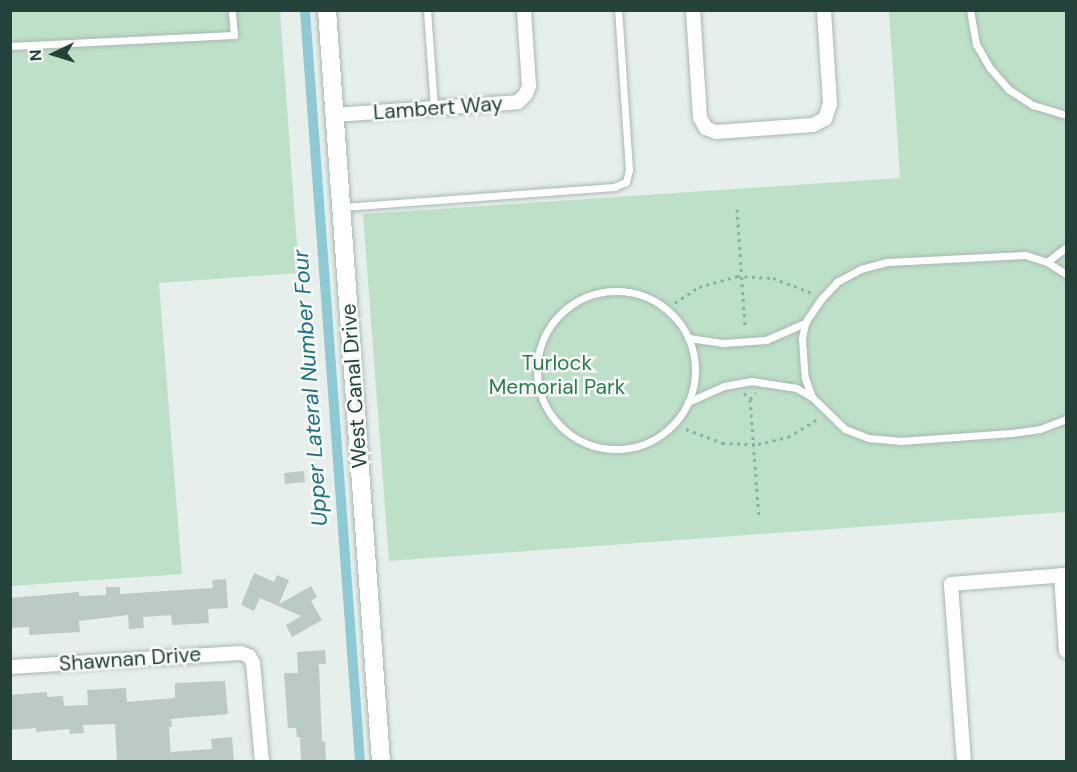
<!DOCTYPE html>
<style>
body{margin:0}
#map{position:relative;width:1077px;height:772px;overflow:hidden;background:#e6efeb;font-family:"DM Sans",sans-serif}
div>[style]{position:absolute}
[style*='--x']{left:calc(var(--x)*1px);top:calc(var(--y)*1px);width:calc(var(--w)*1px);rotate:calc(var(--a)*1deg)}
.green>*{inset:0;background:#bfe0c8}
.water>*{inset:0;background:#8ec9d4}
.building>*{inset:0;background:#bbcac4}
.path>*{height:3px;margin-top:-1.5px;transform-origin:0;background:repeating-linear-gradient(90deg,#86b3a5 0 3px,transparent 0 7.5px)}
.roads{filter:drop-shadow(0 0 2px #a8b8b2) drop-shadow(0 0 2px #a8b8b2)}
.lane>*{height:7px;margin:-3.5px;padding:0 3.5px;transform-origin:3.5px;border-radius:3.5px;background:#fff}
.lane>.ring{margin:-3.5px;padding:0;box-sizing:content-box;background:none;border:7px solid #fff;border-radius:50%}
.street>*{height:14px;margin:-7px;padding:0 7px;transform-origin:7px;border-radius:7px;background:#fff}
.secondary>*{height:18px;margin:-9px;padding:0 9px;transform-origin:9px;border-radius:9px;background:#fff}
span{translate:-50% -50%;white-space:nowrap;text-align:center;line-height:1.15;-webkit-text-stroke:5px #f7fbf9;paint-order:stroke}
.street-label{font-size:21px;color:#24423a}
.park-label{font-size:21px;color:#2d7a4b}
.water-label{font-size:22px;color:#1c6f80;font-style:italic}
.frame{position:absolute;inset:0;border:12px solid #24423a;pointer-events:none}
.north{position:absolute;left:24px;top:24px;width:60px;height:60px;-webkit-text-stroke:4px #f7fbf9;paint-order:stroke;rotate:266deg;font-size:16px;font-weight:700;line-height:24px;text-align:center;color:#24423a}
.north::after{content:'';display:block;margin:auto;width:21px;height:27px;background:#24423a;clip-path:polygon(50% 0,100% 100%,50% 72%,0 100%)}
</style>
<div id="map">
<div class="green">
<i style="clip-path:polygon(11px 11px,280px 11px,299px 273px,159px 283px,182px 574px,11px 586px)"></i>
<i style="clip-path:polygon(889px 11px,1066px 11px,1066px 512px,389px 561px,363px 214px,900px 178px)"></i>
</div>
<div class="water">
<i style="clip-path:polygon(300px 11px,310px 11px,365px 761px,355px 761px)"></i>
</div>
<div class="building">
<i style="clip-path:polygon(304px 471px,305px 482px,285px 484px,284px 473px)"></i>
<i style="clip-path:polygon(254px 573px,274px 582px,277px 575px,289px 580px,279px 604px,311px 586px,317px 597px,311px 601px,322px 620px,292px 637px,286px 625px,301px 616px,260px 598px,254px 611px,241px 605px)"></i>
<i style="clip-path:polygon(226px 579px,228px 608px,208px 609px,209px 623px,172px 625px,171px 615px,143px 617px,144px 628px,129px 629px,128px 615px,79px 621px,80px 632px,29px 635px,29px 627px,10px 628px,10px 598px,79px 592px,79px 596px,106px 595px,106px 587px,120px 587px,120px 594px,213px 588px,212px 580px)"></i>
<i style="clip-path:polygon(325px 650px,326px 664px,319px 664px,322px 742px,325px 741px,326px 762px,301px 762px,300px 737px,297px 737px,296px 728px,288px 728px,284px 673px,298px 673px,297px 652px)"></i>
<i style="clip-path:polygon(225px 681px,228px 714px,171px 719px,172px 727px,169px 727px,171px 759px,171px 752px,212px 749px,211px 739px,232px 737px,234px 762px,117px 762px,115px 724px,83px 725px,84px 733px,70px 734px,69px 729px,36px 732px,36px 728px,10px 730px,10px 695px,47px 692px,47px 697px,63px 696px,64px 706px,88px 705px,87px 690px,126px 688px,127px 702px,175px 698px,175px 683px)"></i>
</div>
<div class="path">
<i style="--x:737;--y:209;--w:116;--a:86.1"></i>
<i style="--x:675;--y:303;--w:29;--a:-34"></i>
<i style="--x:699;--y:287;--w:40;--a:-16"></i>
<i style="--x:737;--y:276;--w:36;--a:3"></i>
<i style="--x:773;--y:278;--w:42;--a:21"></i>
<i style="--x:744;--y:393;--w:8;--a:45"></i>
<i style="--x:750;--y:399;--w:9;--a:-49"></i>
<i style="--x:750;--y:399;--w:119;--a:85.7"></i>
<i style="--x:686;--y:429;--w:39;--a:21"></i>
<i style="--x:722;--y:443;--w:36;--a:2"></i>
<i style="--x:758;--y:444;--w:31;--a:-13"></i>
<i style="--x:788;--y:437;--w:35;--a:-31"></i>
</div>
<div class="roads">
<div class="lane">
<i style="--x:427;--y:10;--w:98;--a:85.9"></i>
<i style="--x:970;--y:10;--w:35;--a:80"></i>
<i style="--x:976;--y:44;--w:28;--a:60"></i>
<i style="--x:990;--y:68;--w:28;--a:49"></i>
<i style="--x:1008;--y:89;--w:30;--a:33"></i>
<i style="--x:1033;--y:105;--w:34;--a:17"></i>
<i style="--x:10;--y:46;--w:224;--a:-2.8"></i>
<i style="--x:234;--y:35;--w:25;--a:-95"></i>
<i style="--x:343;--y:207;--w:272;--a:-4.2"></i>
<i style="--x:614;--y:187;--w:13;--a:-23"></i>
<i style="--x:626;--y:182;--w:12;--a:-76"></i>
<i style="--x:629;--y:170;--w:160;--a:-93.9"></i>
<i style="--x:1047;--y:262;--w:24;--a:-38"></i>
<i style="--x:1066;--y:274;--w:22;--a:-148"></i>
<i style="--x:1047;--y:262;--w:23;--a:-162"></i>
<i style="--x:1025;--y:255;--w:138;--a:177.1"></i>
<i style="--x:887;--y:262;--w:27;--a:165"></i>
<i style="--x:861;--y:269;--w:27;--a:152"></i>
<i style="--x:837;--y:282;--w:23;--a:133"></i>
<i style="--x:821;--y:299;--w:29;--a:124"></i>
<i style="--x:805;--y:323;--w:16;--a:101"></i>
<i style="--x:802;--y:339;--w:39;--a:86"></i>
<i style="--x:805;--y:378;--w:20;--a:70"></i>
<i style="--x:812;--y:397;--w:46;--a:44.1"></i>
<i style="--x:845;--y:429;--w:25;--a:21"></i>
<i style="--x:868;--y:438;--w:32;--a:5"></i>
<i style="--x:900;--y:441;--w:112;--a:-4.1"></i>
<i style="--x:1012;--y:433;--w:28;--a:-8"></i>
<i style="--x:1040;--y:429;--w:28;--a:-21"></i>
<i class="ring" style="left:537px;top:291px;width:151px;height:151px"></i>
<i style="--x:688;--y:338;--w:35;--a:8"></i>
<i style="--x:723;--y:343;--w:43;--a:-4"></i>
<i style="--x:766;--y:340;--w:43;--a:-23.6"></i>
<i style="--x:688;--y:402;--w:39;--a:-24"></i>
<i style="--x:724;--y:386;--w:27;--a:-10"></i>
<i style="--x:751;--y:381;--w:46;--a:8.8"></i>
<i style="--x:796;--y:388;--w:18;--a:29"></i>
</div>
<div class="street">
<i style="--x:693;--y:10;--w:108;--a:86.3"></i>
<i style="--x:700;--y:118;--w:12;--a:59"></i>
<i style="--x:706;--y:128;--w:11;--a:22"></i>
<i style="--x:716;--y:132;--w:97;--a:-4.1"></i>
<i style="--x:813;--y:125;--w:13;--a:-27"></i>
<i style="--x:825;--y:119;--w:16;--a:-72"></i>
<i style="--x:830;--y:104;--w:94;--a:-93.7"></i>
<i style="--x:334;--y:115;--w:184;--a:-4"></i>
<i style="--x:518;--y:102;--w:11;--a:-45"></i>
<i style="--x:526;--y:94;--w:9;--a:-69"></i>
<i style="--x:529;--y:86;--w:76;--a:-93.8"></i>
<i style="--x:1061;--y:575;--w:76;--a:86.2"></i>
<i style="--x:10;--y:667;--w:231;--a:-3.5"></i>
<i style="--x:241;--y:653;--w:9;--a:21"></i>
<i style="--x:249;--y:656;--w:8;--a:60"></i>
<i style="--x:253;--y:663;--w:99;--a:84.8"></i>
<i style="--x:964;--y:762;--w:178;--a:-94.2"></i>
<i style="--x:951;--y:584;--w:115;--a:-4.5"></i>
</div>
<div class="secondary">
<i style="--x:327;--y:10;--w:754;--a:85.89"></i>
</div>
</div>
<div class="street-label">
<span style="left:438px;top:108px;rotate:-4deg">Lambert Way</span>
<span style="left:354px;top:386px;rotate:-94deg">West Canal Drive</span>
<span style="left:130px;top:659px;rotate:-4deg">Shawnan Drive</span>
</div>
<div class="park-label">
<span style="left:557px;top:375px">Turlock<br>Memorial Park</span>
</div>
<div class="water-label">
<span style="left:310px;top:388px;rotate:-94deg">Upper Lateral Number Four</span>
</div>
<div class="frame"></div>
<div class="north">N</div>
</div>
